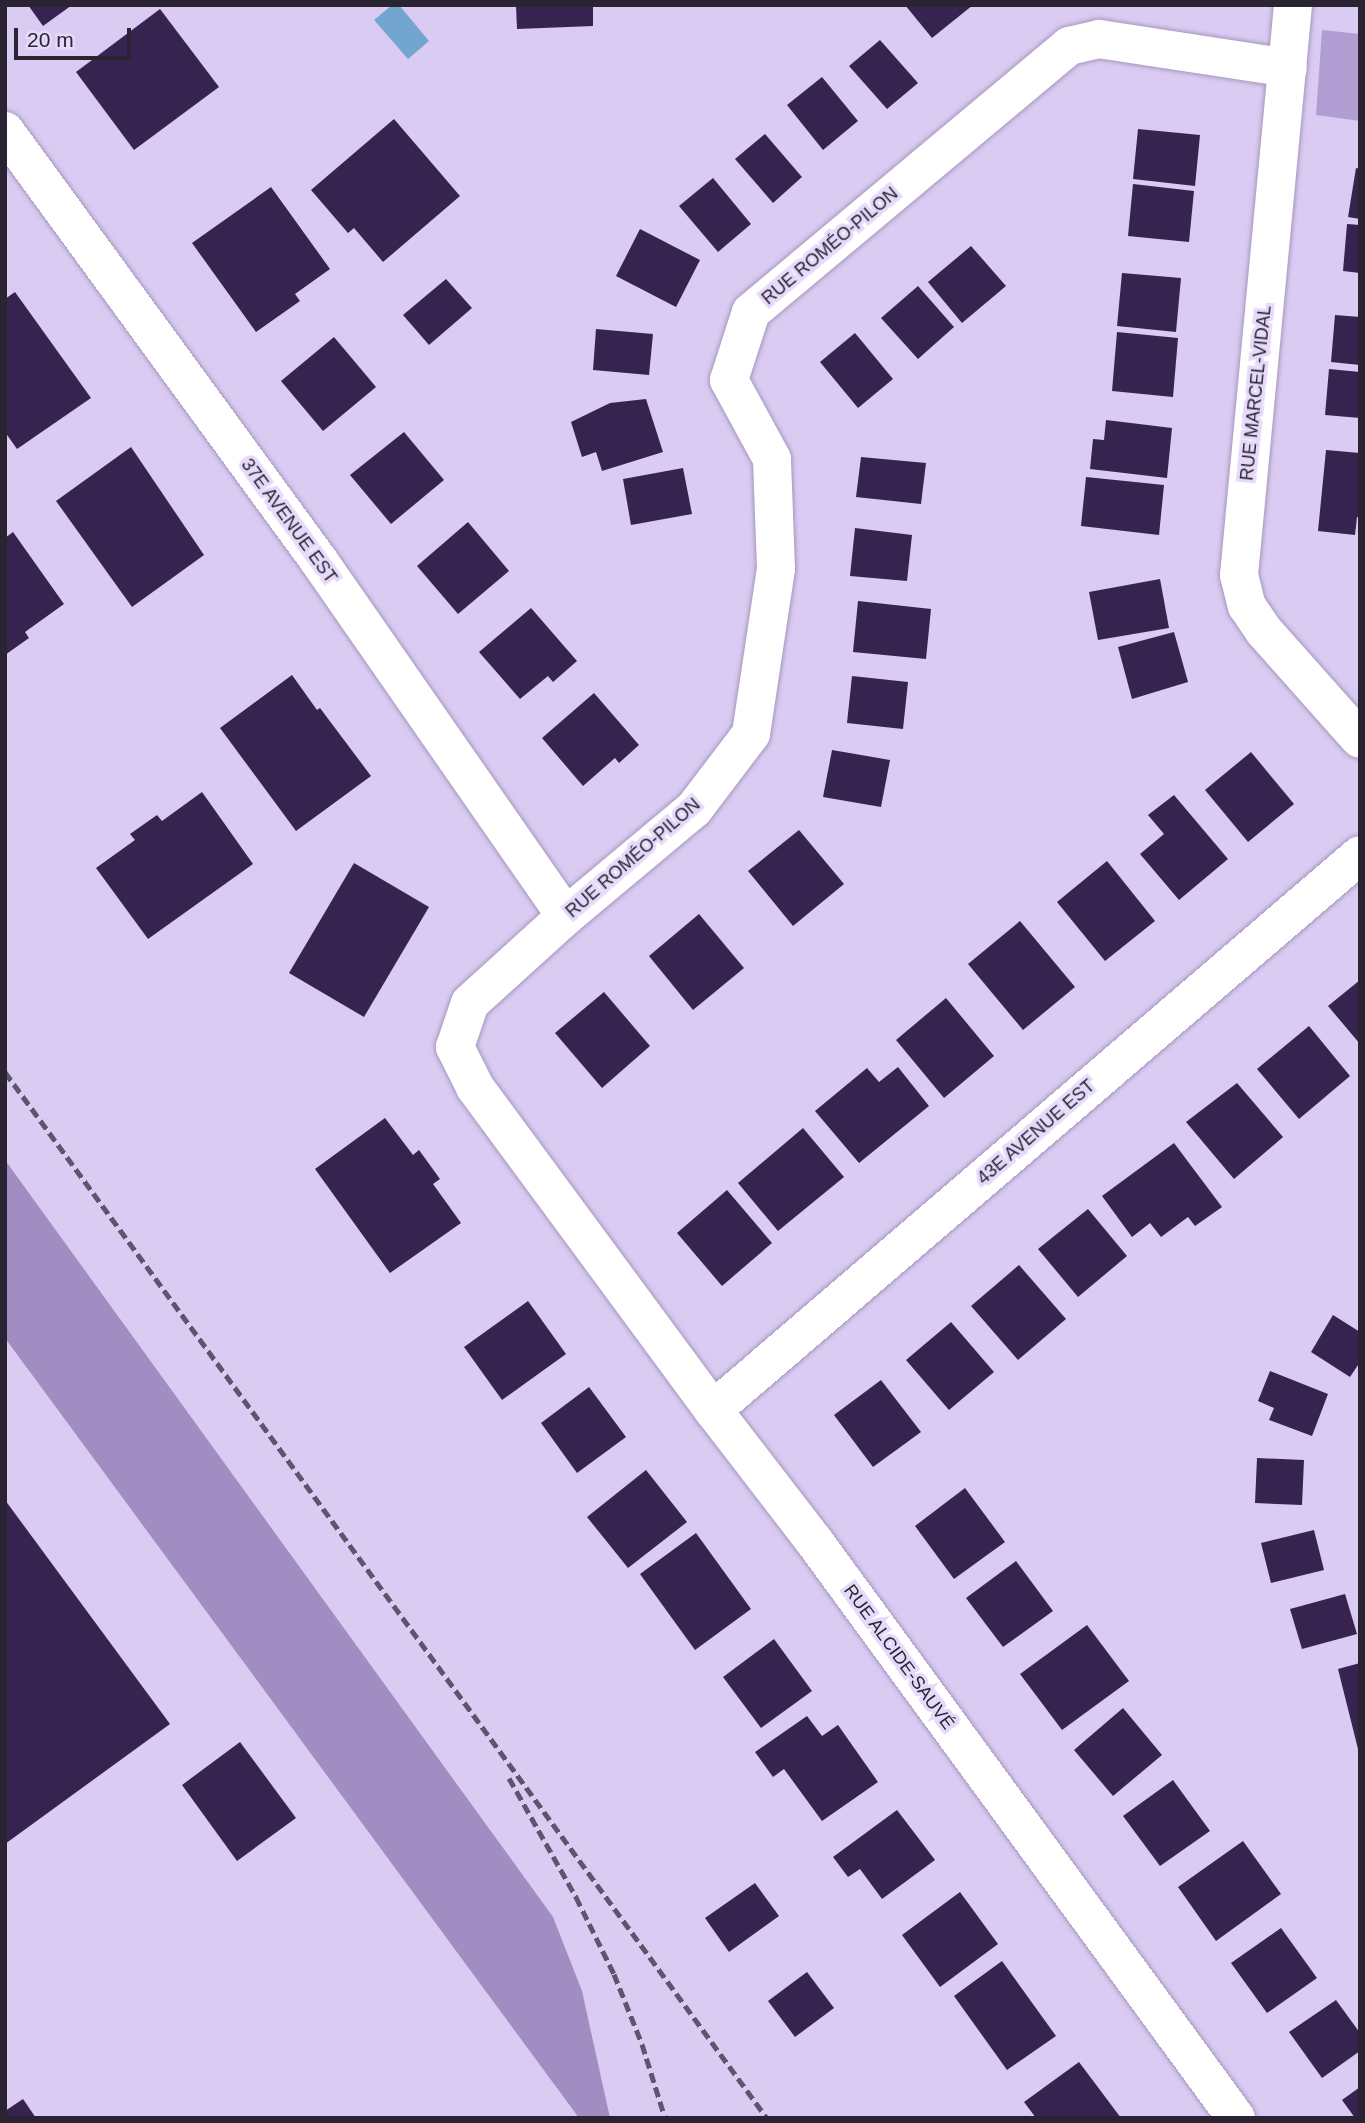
<!DOCTYPE html>
<meta charset="utf-8">
<style>
body{margin:0}
#map{position:relative;width:1365px;height:2123px;overflow:hidden;background:#dacbf3;font-family:Helvetica,sans-serif}
div>[style]{position:absolute}
[style*='--x']{left:calc(var(--x)*1px);top:calc(var(--y)*1px);width:calc(var(--w)*1px);rotate:calc(var(--a)*1deg)}
.green>*{inset:0;background:#b29dd3}
.forest>*{inset:0;background:#a28dc3}
.water>*{inset:0;background:#73a6ce}
.building>*{inset:0;background:#372350}
.roads{filter:drop-shadow(0 0 2px #a597bd) drop-shadow(0 0 2px #a597bd)}
.minor>*{height:38px;margin:-19px;padding:0 19px;transform-origin:19px;border-radius:19px;background:#fff}
.rail>*{height:5px;margin-top:-2.5px;transform-origin:0;background:repeating-linear-gradient(90deg,#5d556b 0 10px,transparent 0 15px)}
span{translate:-50% -50%;white-space:nowrap;text-align:center;line-height:1.15;-webkit-text-stroke:7px #e6dafa;paint-order:stroke}
.street-label{font-size:18px;color:#292332}
.frame{position:absolute;inset:0;border:7px solid #292332;pointer-events:none}
.scale{position:absolute;left:14px;top:28px;width:117px;height:32px;box-sizing:border-box;border:4px solid #292332;border-top:0;padding-left:9px;font-size:21px;line-height:24px;white-space:nowrap;color:#292332;-webkit-text-stroke:5px #e6dafa;paint-order:stroke}
</style>
<div id="map">
<div class="green">
<i style="clip-path:polygon(1322px 30px,1360px 34px,1360px 121px,1316px 115px)"></i>
</div>
<div class="forest">
<i style="clip-path:polygon(5px 1160px,553px 1917px,582px 1991px,610px 2118px,579px 2118px,5px 1338px)"></i>
</div>
<div class="water">
<i style="clip-path:polygon(392px 5px,399px 5px,429px 41px,408px 59px,374px 20px)"></i>
</div>
<div class="building">
<i style="clip-path:polygon(28px 5px,72px 5px,43px 26px)"></i>
<i style="clip-path:polygon(516px 5px,593px 5px,593px 26px,517px 29px)"></i>
<i style="clip-path:polygon(905px 5px,973px 5px,932px 38px)"></i>
<i style="clip-path:polygon(160px 9px,219px 87px,134px 150px,76px 72px)"></i>
<i style="clip-path:polygon(880px 40px,918px 83px,887px 109px,849px 66px)"></i>
<i style="clip-path:polygon(822px 77px,858px 121px,823px 150px,787px 105px)"></i>
<i style="clip-path:polygon(394px 119px,460px 196px,383px 262px,354px 228px,348px 233px,311px 190px)"></i>
<i style="clip-path:polygon(1138px 129px,1200px 135px,1195px 186px,1133px 179px)"></i>
<i style="clip-path:polygon(765px 134px,802px 177px,773px 203px,735px 159px)"></i>
<i style="clip-path:polygon(1356px 168px,1360px 169px,1360px 219px,1348px 217px)"></i>
<i style="clip-path:polygon(713px 178px,751px 224px,718px 252px,679px 206px)"></i>
<i style="clip-path:polygon(1133px 184px,1194px 191px,1189px 242px,1128px 236px)"></i>
<i style="clip-path:polygon(271px 187px,330px 269px,295px 294px,300px 301px,256px 332px,192px 243px)"></i>
<i style="clip-path:polygon(1347px 224px,1360px 225px,1360px 273px,1343px 271px)"></i>
<i style="clip-path:polygon(640px 229px,700px 260px,676px 307px,616px 276px)"></i>
<i style="clip-path:polygon(971px 246px,1006px 286px,962px 323px,928px 282px)"></i>
<i style="clip-path:polygon(1122px 273px,1181px 278px,1176px 332px,1117px 326px)"></i>
<i style="clip-path:polygon(446px 279px,472px 308px,429px 345px,403px 315px)"></i>
<i style="clip-path:polygon(918px 286px,954px 327px,918px 359px,881px 318px)"></i>
<i style="clip-path:polygon(15px 292px,91px 398px,17px 449px,5px 432px,5px 299px)"></i>
<i style="clip-path:polygon(1335px 315px,1360px 317px,1360px 365px,1331px 362px)"></i>
<i style="clip-path:polygon(596px 329px,653px 334px,649px 375px,593px 370px)"></i>
<i style="clip-path:polygon(1117px 332px,1178px 338px,1173px 397px,1112px 391px)"></i>
<i style="clip-path:polygon(855px 333px,893px 379px,858px 408px,820px 362px)"></i>
<i style="clip-path:polygon(334px 337px,376px 387px,323px 431px,281px 381px)"></i>
<i style="clip-path:polygon(1329px 369px,1360px 372px,1360px 418px,1325px 415px)"></i>
<i style="clip-path:polygon(646px 399px,663px 452px,602px 471px,596px 452px,582px 457px,571px 422px,610px 403px)"></i>
<i style="clip-path:polygon(1106px 420px,1172px 428px,1167px 478px,1090px 469px,1093px 439px,1104px 440px)"></i>
<i style="clip-path:polygon(404px 432px,444px 480px,391px 524px,350px 475px)"></i>
<i style="clip-path:polygon(131px 447px,204px 555px,132px 607px,56px 501px)"></i>
<i style="clip-path:polygon(1326px 450px,1360px 453px,1360px 517px,1357px 517px,1355px 535px,1318px 531px)"></i>
<i style="clip-path:polygon(861px 457px,926px 463px,921px 504px,856px 497px)"></i>
<i style="clip-path:polygon(683px 468px,692px 514px,631px 525px,623px 479px)"></i>
<i style="clip-path:polygon(1086px 477px,1164px 485px,1159px 535px,1081px 526px)"></i>
<i style="clip-path:polygon(468px 522px,509px 571px,458px 614px,417px 566px)"></i>
<i style="clip-path:polygon(855px 528px,912px 535px,907px 581px,850px 576px)"></i>
<i style="clip-path:polygon(13px 532px,64px 604px,25px 632px,29px 638px,5px 655px,5px 538px)"></i>
<i style="clip-path:polygon(1160px 579px,1169px 628px,1098px 640px,1089px 592px)"></i>
<i style="clip-path:polygon(858px 601px,931px 609px,926px 659px,853px 652px)"></i>
<i style="clip-path:polygon(531px 608px,577px 661px,553px 682px,548px 676px,520px 699px,479px 652px)"></i>
<i style="clip-path:polygon(1174px 632px,1188px 682px,1132px 699px,1118px 647px)"></i>
<i style="clip-path:polygon(292px 675px,317px 710px,320px 708px,371px 776px,296px 831px,220px 728px)"></i>
<i style="clip-path:polygon(852px 676px,908px 682px,903px 729px,847px 723px)"></i>
<i style="clip-path:polygon(594px 693px,639px 745px,619px 763px,615px 758px,583px 786px,542px 738px)"></i>
<i style="clip-path:polygon(832px 750px,890px 760px,881px 807px,823px 797px)"></i>
<i style="clip-path:polygon(1251px 752px,1294px 804px,1248px 842px,1205px 790px)"></i>
<i style="clip-path:polygon(202px 792px,253px 864px,148px 939px,96px 868px,135px 840px,130px 834px,157px 815px,162px 821px)"></i>
<i style="clip-path:polygon(1174px 795px,1228px 859px,1179px 900px,1140px 854px,1164px 834px,1148px 815px)"></i>
<i style="clip-path:polygon(799px 830px,844px 884px,793px 926px,748px 871px)"></i>
<i style="clip-path:polygon(1107px 861px,1155px 921px,1105px 961px,1057px 902px)"></i>
<i style="clip-path:polygon(354px 863px,429px 907px,364px 1017px,289px 973px)"></i>
<i style="clip-path:polygon(699px 914px,744px 968px,693px 1010px,649px 956px)"></i>
<i style="clip-path:polygon(1020px 921px,1075px 987px,1023px 1030px,968px 964px)"></i>
<i style="clip-path:polygon(1360px 980px,1360px 1044px,1328px 1006px)"></i>
<i style="clip-path:polygon(604px 992px,650px 1046px,602px 1088px,555px 1033px)"></i>
<i style="clip-path:polygon(946px 998px,994px 1056px,944px 1098px,896px 1040px)"></i>
<i style="clip-path:polygon(1309px 1026px,1350px 1076px,1299px 1119px,1257px 1069px)"></i>
<i style="clip-path:polygon(898px 1067px,929px 1106px,859px 1163px,815px 1111px,867px 1068px,879px 1082px)"></i>
<i style="clip-path:polygon(1237px 1083px,1283px 1137px,1234px 1179px,1186px 1122px)"></i>
<i style="clip-path:polygon(385px 1118px,413px 1155px,419px 1150px,440px 1179px,433px 1184px,461px 1223px,390px 1273px,315px 1169px)"></i>
<i style="clip-path:polygon(803px 1128px,844px 1177px,778px 1231px,738px 1183px)"></i>
<i style="clip-path:polygon(1174px 1143px,1222px 1207px,1195px 1226px,1188px 1217px,1161px 1237px,1150px 1223px,1132px 1237px,1102px 1196px)"></i>
<i style="clip-path:polygon(727px 1190px,772px 1243px,722px 1286px,677px 1233px)"></i>
<i style="clip-path:polygon(1088px 1209px,1127px 1256px,1078px 1297px,1038px 1249px)"></i>
<i style="clip-path:polygon(1019px 1265px,1066px 1319px,1018px 1360px,971px 1306px)"></i>
<i style="clip-path:polygon(528px 1301px,566px 1354px,502px 1400px,464px 1347px)"></i>
<i style="clip-path:polygon(1333px 1315px,1360px 1332px,1360px 1362px,1350px 1377px,1311px 1352px)"></i>
<i style="clip-path:polygon(951px 1322px,994px 1372px,949px 1410px,906px 1360px)"></i>
<i style="clip-path:polygon(1270px 1371px,1328px 1394px,1312px 1436px,1269px 1420px,1274px 1408px,1258px 1401px)"></i>
<i style="clip-path:polygon(881px 1380px,921px 1432px,873px 1467px,834px 1415px)"></i>
<i style="clip-path:polygon(589px 1387px,626px 1437px,577px 1473px,541px 1423px)"></i>
<i style="clip-path:polygon(1257px 1458px,1304px 1460px,1302px 1505px,1255px 1503px)"></i>
<i style="clip-path:polygon(646px 1470px,687px 1522px,628px 1568px,587px 1517px)"></i>
<i style="clip-path:polygon(965px 1488px,1005px 1542px,954px 1579px,915px 1526px)"></i>
<i style="clip-path:polygon(5px 1500px,170px 1724px,5px 1844px)"></i>
<i style="clip-path:polygon(1314px 1530px,1324px 1570px,1271px 1583px,1261px 1543px)"></i>
<i style="clip-path:polygon(696px 1533px,751px 1609px,695px 1650px,640px 1574px)"></i>
<i style="clip-path:polygon(1016px 1561px,1053px 1611px,1003px 1647px,966px 1598px)"></i>
<i style="clip-path:polygon(1345px 1594px,1357px 1634px,1302px 1649px,1290px 1609px)"></i>
<i style="clip-path:polygon(1087px 1625px,1129px 1681px,1062px 1730px,1020px 1674px)"></i>
<i style="clip-path:polygon(774px 1639px,812px 1691px,761px 1728px,723px 1677px)"></i>
<i style="clip-path:polygon(1360px 1663px,1360px 1753px,1359px 1753px,1338px 1669px)"></i>
<i style="clip-path:polygon(1123px 1708px,1162px 1755px,1113px 1796px,1074px 1750px)"></i>
<i style="clip-path:polygon(807px 1716px,822px 1736px,838px 1725px,878px 1782px,822px 1821px,784px 1769px,773px 1777px,755px 1752px)"></i>
<i style="clip-path:polygon(240px 1742px,296px 1818px,237px 1861px,182px 1785px)"></i>
<i style="clip-path:polygon(1173px 1780px,1210px 1831px,1160px 1866px,1123px 1816px)"></i>
<i style="clip-path:polygon(897px 1810px,935px 1860px,882px 1899px,860px 1869px,848px 1877px,833px 1857px)"></i>
<i style="clip-path:polygon(1243px 1841px,1281px 1894px,1216px 1941px,1178px 1887px)"></i>
<i style="clip-path:polygon(755px 1883px,779px 1916px,729px 1952px,705px 1918px)"></i>
<i style="clip-path:polygon(960px 1892px,998px 1944px,940px 1987px,902px 1935px)"></i>
<i style="clip-path:polygon(1281px 1928px,1317px 1978px,1267px 2013px,1231px 1963px)"></i>
<i style="clip-path:polygon(1002px 1961px,1056px 2036px,1007px 2070px,954px 1996px)"></i>
<i style="clip-path:polygon(807px 1972px,834px 2008px,795px 2037px,768px 2001px)"></i>
<i style="clip-path:polygon(1336px 2000px,1360px 2033px,1360px 2051px,1322px 2078px,1289px 2032px)"></i>
<i style="clip-path:polygon(1079px 2062px,1121px 2118px,1036px 2118px,1024px 2102px)"></i>
<i style="clip-path:polygon(1360px 2087px,1360px 2118px,1355px 2118px,1342px 2100px)"></i>
<i style="clip-path:polygon(23px 2099px,36px 2118px,5px 2118px,5px 2111px)"></i>
</div>
<div class="roads">
<div class="minor">
<i style="--x:1293;--y:5;--w:573;--a:95.41"></i>
<i style="--x:1239;--y:575;--w:32;--a:76"></i>
<i style="--x:1247;--y:606;--w:30;--a:56"></i>
<i style="--x:1264;--y:631;--w:144;--a:48.4"></i>
<i style="--x:5;--y:131;--w:532;--a:53.86"></i>
<i style="--x:319;--y:561;--w:432;--a:55.2"></i>
<i style="--x:713;--y:1410;--w:852;--a:-40.62"></i>
<i style="--x:1236;--y:2118;--w:715;--a:-126.18"></i>
<i style="--x:814;--y:1541;--w:165;--a:-127.6"></i>
<i style="--x:713;--y:1410;--w:401;--a:-126.4"></i>
<i style="--x:475;--y:1087;--w:45;--a:-116.6"></i>
<i style="--x:455;--y:1047;--w:46;--a:-71.2"></i>
<i style="--x:470;--y:1003;--w:130;--a:-42.2"></i>
<i style="--x:566;--y:916;--w:167;--a:-39.9"></i>
<i style="--x:694;--y:809;--w:94;--a:-52.8"></i>
<i style="--x:751;--y:734;--w:167;--a:-81.4"></i>
<i style="--x:776;--y:569;--w:110;--a:-92.1"></i>
<i style="--x:772;--y:459;--w:90;--a:-118.6"></i>
<i style="--x:729;--y:380;--w:71;--a:-72.1"></i>
<i style="--x:751;--y:312;--w:415;--a:-39.9"></i>
<i style="--x:1069;--y:46;--w:31;--a:-13"></i>
<i style="--x:1099;--y:39;--w:191;--a:8.7"></i>
</div>
</div>
<div class="rail">
<i style="--x:5;--y:1072;--w:1294;--a:53.93"></i>
<i style="--x:509;--y:1778;--w:137;--a:60.6"></i>
<i style="--x:576;--y:1897;--w:86;--a:63.7"></i>
<i style="--x:614;--y:1974;--w:75;--a:68.2"></i>
<i style="--x:642;--y:2044;--w:77;--a:72.7"></i>
</div>
<div class="street-label">
<span style="left:830px;top:246px;rotate:-40deg">RUE ROMÉO-PILON</span>
<span style="left:1256px;top:393px;rotate:-84deg">RUE MARCEL-VIDAL</span>
<span style="left:289px;top:521px;rotate:54deg">37E AVENUE EST</span>
<span style="left:633px;top:858px;rotate:-41deg">RUE ROMÉO-PILON</span>
<span style="left:1036px;top:1132px;rotate:-41deg">43E AVENUE EST</span>
<span style="left:899px;top:1657px;rotate:54deg">RUE ALCIDE-SAUVÉ</span>
</div>
<div class="frame"></div>
<div class="scale">20 m</div>
</div>
